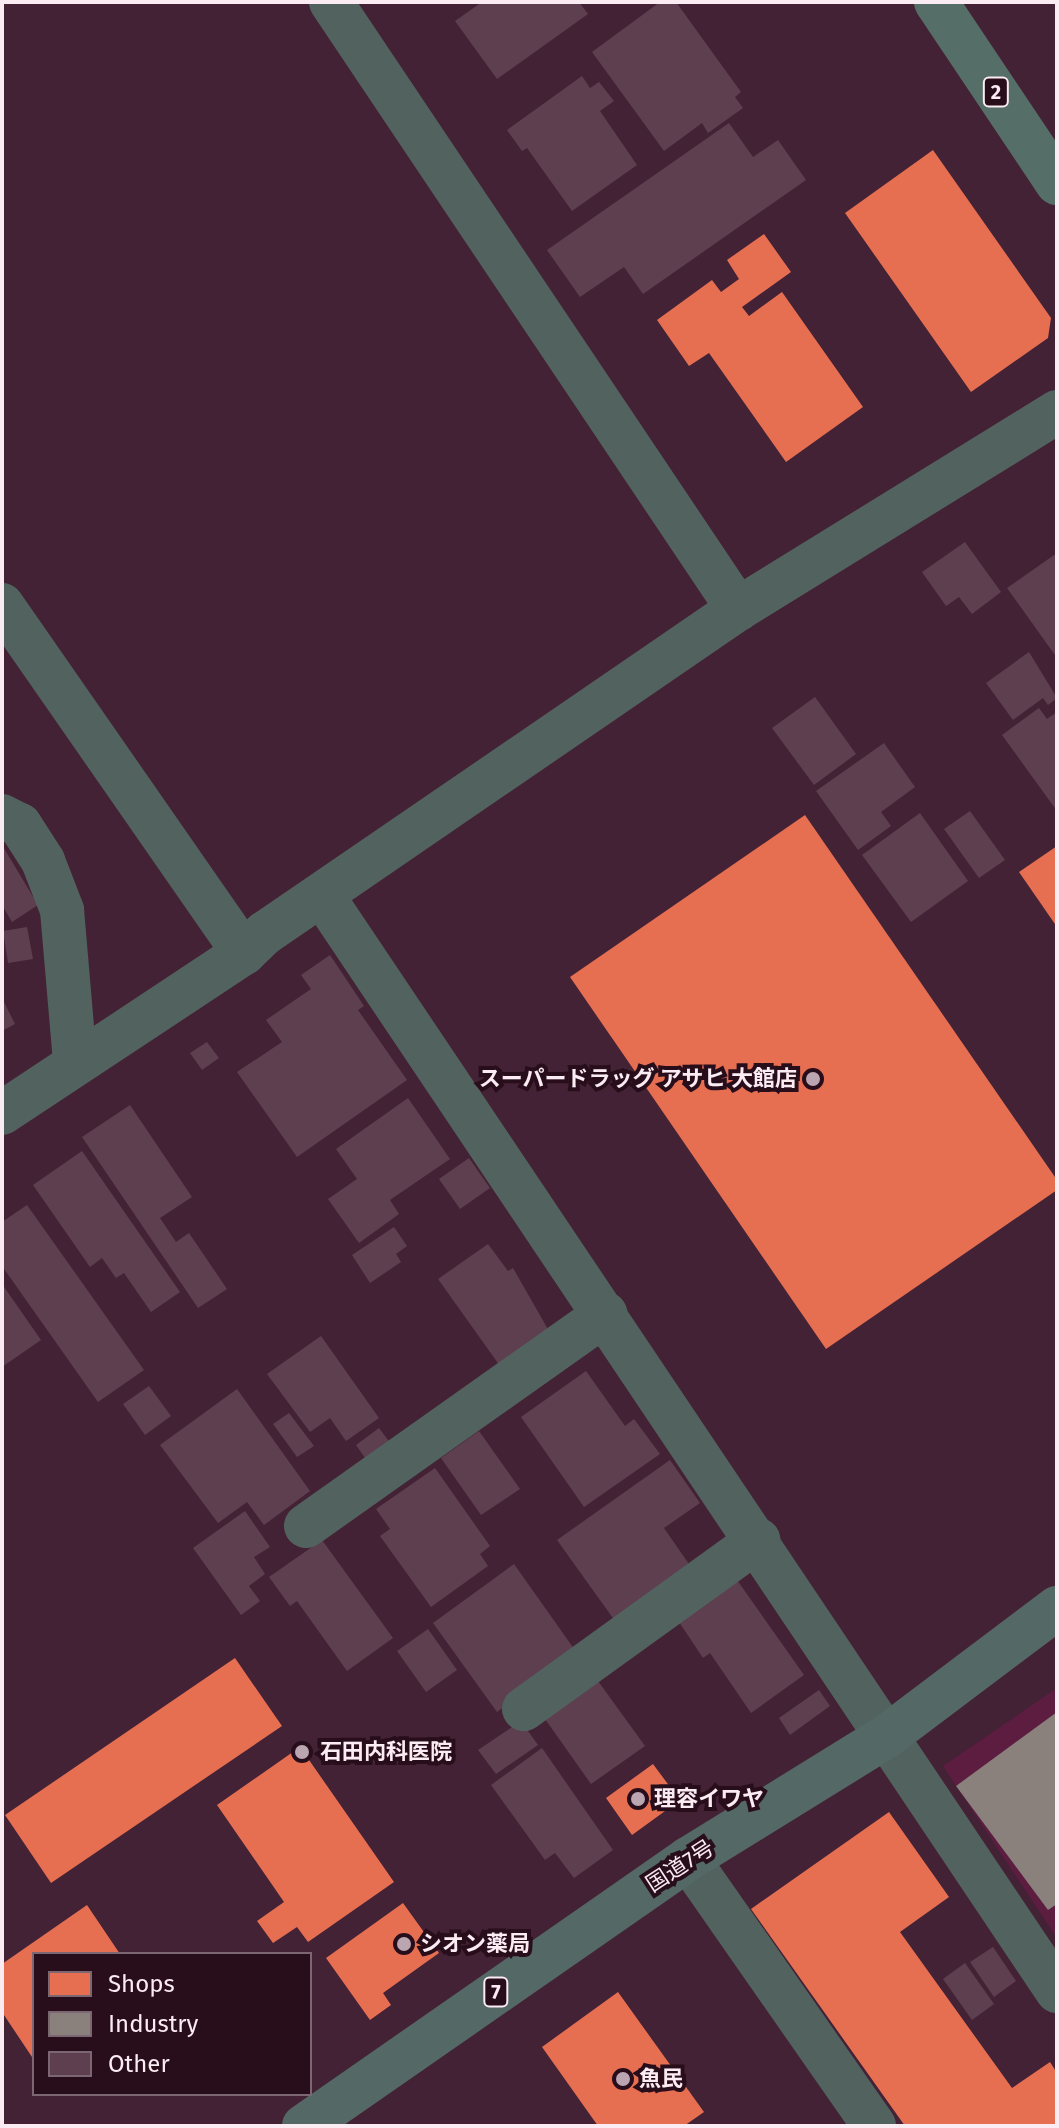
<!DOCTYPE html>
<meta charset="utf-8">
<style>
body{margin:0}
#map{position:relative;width:1059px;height:2128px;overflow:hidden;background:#432235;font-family:"Fira Sans","Noto Sans JP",sans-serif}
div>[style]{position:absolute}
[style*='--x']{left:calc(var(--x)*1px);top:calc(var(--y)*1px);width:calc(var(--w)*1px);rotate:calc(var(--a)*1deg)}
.built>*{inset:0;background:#5c1d40}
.shops>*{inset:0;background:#e76f51}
.industry>*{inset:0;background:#8a817c}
.building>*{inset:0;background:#5e3f50}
.minor>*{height:44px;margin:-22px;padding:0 22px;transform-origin:22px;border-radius:22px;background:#52635f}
.major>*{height:44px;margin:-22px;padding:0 22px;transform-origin:22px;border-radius:22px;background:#556e68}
.highway>*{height:44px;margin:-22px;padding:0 22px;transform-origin:22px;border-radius:22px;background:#546865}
.dots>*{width:22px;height:22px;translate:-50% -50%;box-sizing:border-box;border:4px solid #280d1b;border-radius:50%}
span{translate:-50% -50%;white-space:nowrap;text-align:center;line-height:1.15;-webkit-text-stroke:8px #280d1b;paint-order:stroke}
.shield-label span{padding:2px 6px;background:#280d1b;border:2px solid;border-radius:6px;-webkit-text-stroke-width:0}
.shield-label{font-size:20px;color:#fbebf2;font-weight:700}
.poi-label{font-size:22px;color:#fbebf2;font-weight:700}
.right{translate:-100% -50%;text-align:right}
.left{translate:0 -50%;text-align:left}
.street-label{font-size:22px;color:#fbebf2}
.frame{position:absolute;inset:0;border:4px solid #fbebf2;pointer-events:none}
.legend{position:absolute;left:32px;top:1952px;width:280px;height:144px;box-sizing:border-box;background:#280d1b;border:2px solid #7c6671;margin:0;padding:10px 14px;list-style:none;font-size:24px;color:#fbebf2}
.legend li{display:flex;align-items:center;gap:16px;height:40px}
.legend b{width:40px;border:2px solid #7c6671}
</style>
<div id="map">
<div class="built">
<i style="clip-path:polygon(1057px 1688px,1057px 1938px,943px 1766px)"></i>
</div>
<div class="shops">
<i style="clip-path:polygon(933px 150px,1051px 318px,1048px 338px,971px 392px,845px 213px)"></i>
<i style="clip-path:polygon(764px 234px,791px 272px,742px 307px,749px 316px,782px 292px,863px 407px,786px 462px,709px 353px,689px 366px,657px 320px,712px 280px,721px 292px,739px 279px,727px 260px)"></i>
<i style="clip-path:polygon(805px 815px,1057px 1180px,1057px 1190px,826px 1349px,570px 977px)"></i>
<i style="clip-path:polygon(1057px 846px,1057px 927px,1019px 872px)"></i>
<i style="clip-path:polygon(235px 1658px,282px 1726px,51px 1883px,5px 1815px)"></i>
<i style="clip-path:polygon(300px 1747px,394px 1882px,308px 1942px,297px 1927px,273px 1943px,257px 1921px,284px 1902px,217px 1805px)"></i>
<i style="clip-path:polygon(653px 1764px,676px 1795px,668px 1801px,672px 1806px,632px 1835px,606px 1798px)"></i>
<i style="clip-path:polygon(889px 1812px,949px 1897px,900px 1932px,1012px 2088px,1050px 2062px,1057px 2073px,1057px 2126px,905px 2126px,751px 1909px)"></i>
<i style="clip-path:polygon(403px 1903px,439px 1953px,383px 1993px,391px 2005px,370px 2020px,326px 1958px)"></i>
<i style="clip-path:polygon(87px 1905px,120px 1954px,34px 1954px,34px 2060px,2px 2012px,2px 1964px)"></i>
<i style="clip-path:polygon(618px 1992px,704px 2112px,684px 2126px,598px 2126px,542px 2047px)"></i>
</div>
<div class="industry">
<i style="clip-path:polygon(1057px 1712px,1057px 1904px,1048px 1910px,956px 1786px)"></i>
</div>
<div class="building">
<i style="clip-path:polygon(482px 2px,579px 2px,588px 14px,497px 79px,455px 21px)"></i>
<i style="clip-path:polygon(660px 2px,676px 2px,741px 92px,735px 97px,743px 108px,708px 133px,702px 123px,664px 151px,592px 52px)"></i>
<i style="clip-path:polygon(582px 76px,590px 88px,599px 82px,614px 101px,600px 111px,637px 165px,572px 211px,527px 148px,522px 151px,507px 130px)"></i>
<i style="clip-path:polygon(729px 123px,753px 157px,778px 140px,806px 180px,643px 294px,624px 267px,580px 297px,547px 250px)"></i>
<i style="clip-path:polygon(965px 542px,1001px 592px,972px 614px,959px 597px,946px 606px,922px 572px)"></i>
<i style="clip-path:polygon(1057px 553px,1057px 658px,1007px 588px)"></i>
<i style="clip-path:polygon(1029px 652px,1057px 698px,1048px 705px,1043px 698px,1013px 720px,986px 683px)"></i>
<i style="clip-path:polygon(815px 697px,856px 754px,814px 785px,772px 728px)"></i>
<i style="clip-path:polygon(1039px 708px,1047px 719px,1057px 712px,1057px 811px,1002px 735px)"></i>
<i style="clip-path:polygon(884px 743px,915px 787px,881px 812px,891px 826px,858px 850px,816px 791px)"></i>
<i style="clip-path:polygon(970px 811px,1005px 860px,979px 878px,944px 829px)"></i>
<i style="clip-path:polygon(920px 813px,968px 881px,911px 922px,862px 855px)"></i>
<i style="clip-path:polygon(2px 845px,38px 905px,12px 922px,2px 905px)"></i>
<i style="clip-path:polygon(27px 927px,33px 959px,8px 963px,3px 931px)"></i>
<i style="clip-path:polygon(330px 955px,364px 1006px,358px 1010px,407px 1080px,297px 1157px,237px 1072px,282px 1042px,266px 1020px,311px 989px,301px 975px)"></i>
<i style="clip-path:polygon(2px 998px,15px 1024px,2px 1031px)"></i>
<i style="clip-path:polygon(207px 1042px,219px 1058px,202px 1070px,190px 1053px)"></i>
<i style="clip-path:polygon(408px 1098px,450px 1159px,390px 1200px,399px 1214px,359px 1243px,328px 1199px,357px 1179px,336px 1149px)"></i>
<i style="clip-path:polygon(130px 1105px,192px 1197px,160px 1218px,176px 1242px,189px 1233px,227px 1289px,198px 1308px,82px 1137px)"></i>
<i style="clip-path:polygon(82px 1151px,180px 1292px,151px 1312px,124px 1273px,116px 1278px,102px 1258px,90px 1267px,33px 1185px)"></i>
<i style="clip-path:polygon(469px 1158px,490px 1188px,460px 1209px,439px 1179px)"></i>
<i style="clip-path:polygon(27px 1205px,144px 1370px,98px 1402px,2px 1266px,2px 1222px)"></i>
<i style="clip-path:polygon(394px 1227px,407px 1246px,396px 1254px,401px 1262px,370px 1283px,352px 1255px)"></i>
<i style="clip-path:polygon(488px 1244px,508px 1271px,513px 1268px,549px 1331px,500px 1366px,438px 1279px)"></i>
<i style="clip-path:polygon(2px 1284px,41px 1340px,2px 1367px)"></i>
<i style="clip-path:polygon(321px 1336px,379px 1418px,346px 1441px,330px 1418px,310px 1432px,267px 1374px)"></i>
<i style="clip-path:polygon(586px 1371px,625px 1426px,634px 1419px,660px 1454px,584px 1507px,521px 1417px)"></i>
<i style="clip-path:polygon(149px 1386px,171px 1416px,145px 1435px,123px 1404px)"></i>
<i style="clip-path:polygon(237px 1389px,310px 1491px,264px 1525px,247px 1502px,218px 1523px,160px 1445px)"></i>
<i style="clip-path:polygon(289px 1413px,314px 1446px,297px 1457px,273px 1424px)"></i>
<i style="clip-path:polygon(379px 1428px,394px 1448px,370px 1465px,356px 1445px)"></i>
<i style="clip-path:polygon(479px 1431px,520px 1489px,481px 1515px,441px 1458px)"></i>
<i style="clip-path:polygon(670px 1460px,700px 1503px,664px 1528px,691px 1567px,615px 1621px,557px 1540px)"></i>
<i style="clip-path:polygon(435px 1468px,490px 1546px,480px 1554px,488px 1566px,431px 1607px,380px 1536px,390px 1529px,376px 1509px)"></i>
<i style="clip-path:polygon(245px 1511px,270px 1547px,254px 1557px,265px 1574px,249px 1586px,260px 1601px,241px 1615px,193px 1548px)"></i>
<i style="clip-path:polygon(322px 1540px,393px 1638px,347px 1671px,297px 1601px,290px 1606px,269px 1577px)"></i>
<i style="clip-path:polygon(514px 1564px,577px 1653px,497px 1712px,433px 1623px)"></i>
<i style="clip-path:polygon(737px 1580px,804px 1675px,751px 1713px,710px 1653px,703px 1658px,679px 1622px)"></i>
<i style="clip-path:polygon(428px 1629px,457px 1670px,426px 1692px,397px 1651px)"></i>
<i style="clip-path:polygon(598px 1681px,645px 1746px,591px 1784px,545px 1719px)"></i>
<i style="clip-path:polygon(819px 1690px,830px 1706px,790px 1735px,779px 1718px)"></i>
<i style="clip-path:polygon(521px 1721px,538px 1745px,496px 1774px,478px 1750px)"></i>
<i style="clip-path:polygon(542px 1748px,613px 1850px,574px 1878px,555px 1853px,545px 1860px,491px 1785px)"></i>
<i style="clip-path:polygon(993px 1947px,1016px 1981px,994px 1997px,970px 1962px)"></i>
<i style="clip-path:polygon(965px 1963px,994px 2004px,972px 2020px,943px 1979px)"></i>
</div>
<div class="minor">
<i style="--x:331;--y:2;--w:731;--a:56.16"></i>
<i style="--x:2;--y:605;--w:424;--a:55.2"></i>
<i style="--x:2;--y:816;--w:20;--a:27"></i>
<i style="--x:20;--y:825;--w:43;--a:57.4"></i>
<i style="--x:43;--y:861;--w:53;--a:68.8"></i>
<i style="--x:62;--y:910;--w:154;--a:85.1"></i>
<i style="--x:322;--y:895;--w:1320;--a:56.15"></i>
<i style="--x:2;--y:1113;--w:290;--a:-33.5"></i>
<i style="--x:244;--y:953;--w:29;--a:-44"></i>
<i style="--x:265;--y:933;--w:573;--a:-34.41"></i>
<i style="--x:738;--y:609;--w:375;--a:-31.7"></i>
<i style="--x:306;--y:1526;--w:367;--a:-35.3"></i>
<i style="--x:524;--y:1709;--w:289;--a:-35.8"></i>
<i style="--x:688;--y:1859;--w:325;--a:55.1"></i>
</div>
<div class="major">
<i style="--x:936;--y:2;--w:218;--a:56.2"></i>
</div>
<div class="highway">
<i style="--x:304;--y:2126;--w:468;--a:-34.8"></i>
<i style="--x:688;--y:1859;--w:234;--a:-31.7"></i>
<i style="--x:887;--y:1736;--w:213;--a:-37"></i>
</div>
<div class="dots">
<i style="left:813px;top:1079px;background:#bba5b0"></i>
<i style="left:302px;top:1752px;background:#bba5b0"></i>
<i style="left:638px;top:1799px;background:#bba5b0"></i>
<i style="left:404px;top:1944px;background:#bba5b0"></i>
<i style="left:623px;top:2079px;background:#bba5b0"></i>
</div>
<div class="shield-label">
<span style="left:996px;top:92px">2</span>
<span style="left:496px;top:1992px">7</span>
</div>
<div class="poi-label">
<span class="right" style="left:797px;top:1079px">スーパードラッグ アサヒ 大館店</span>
<span class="left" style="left:320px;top:1752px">石田内科医院</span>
<span class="left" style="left:654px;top:1799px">理容イワヤ</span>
<span class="left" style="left:420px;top:1944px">シオン薬局</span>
<span class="left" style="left:639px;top:2079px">魚民</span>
</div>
<div class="street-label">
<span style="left:680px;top:1866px;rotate:-33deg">国道7号</span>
</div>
<div class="frame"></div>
<ul class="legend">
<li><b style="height:22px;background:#e76f51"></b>Shops</li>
<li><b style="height:22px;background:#8a817c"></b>Industry</li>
<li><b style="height:22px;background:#5e3f50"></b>Other</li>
</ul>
</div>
